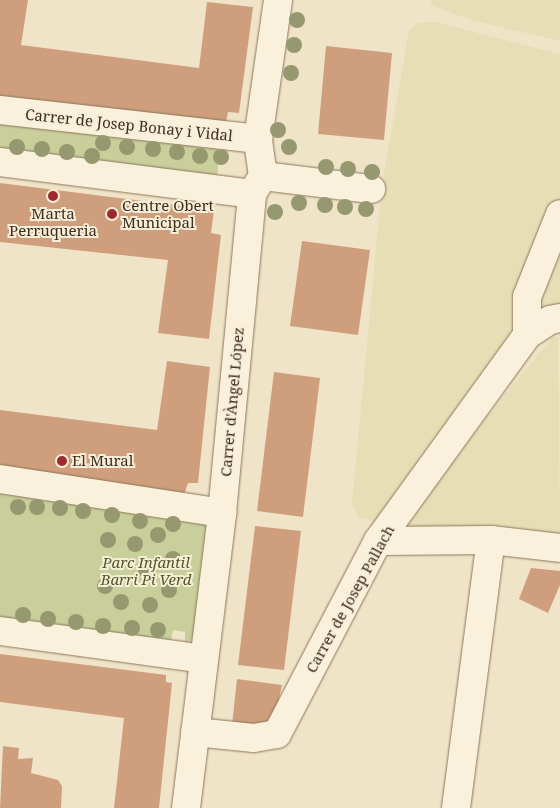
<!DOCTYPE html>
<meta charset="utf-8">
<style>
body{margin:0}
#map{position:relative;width:560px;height:808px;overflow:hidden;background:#f0e4c8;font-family:"Noto Serif",serif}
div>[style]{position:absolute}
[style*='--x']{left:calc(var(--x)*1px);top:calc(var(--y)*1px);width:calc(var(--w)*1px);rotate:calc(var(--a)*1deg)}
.farmland>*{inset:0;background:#e6deb5}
.green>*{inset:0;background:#c9cf9b}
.building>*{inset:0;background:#cf9f7d}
.roads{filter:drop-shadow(0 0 1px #8d765c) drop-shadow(0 0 1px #8d765c)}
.minor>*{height:28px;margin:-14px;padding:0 14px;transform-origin:14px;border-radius:14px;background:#faf1dc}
.trees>*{width:16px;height:16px;margin:-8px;border-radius:50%;background:#96986f}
.dots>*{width:14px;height:14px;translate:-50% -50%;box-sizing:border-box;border:2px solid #f7eed8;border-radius:50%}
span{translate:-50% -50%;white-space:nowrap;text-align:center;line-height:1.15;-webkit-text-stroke:4px #f7eed8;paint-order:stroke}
.street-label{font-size:15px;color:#3d2e20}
.poi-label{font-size:15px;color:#3d2e20}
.left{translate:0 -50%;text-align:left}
.park-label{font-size:15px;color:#4d5a26;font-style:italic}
</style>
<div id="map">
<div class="farmland">
<i style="clip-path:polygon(431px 0,560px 0,560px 41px,471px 20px,431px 5px)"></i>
<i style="clip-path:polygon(435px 22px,560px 54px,560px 309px,382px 523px,358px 517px,352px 503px,382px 185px,409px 30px,418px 23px)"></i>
<i style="clip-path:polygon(558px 337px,560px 535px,429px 532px,400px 522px,551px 339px)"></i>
</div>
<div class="green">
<i style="clip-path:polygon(0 117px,220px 143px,217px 177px,0 150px)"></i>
<i style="clip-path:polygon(0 493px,197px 516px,209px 526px,195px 638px,185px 643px,185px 632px,173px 630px,171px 640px,0 620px)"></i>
</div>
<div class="building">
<i style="clip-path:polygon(0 0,28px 0,21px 45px,199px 68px,207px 2px,253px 7px,239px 113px,228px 112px,225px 127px,0 98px)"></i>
<i style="clip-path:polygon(326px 46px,392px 53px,384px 140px,318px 134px)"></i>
<i style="clip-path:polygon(0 183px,214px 210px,211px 233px,221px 235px,209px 339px,158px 333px,168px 260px,0 242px)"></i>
<i style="clip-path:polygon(302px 241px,370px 250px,358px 335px,290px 326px)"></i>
<i style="clip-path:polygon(167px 361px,210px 367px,198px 483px,188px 483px,184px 495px,0 470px,0 410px,157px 430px)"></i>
<i style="clip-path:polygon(274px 372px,320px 378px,303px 517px,257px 511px)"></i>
<i style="clip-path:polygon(255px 526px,301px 531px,284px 670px,238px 665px)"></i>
<i style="clip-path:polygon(531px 568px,560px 571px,560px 585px,548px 613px,519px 599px)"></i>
<i style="clip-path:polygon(0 654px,166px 675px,166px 682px,172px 683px,159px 808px,114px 808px,124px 718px,0 702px)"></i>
<i style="clip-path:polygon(237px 679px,282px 685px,272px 729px,232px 725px)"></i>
<i style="clip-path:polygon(3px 746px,19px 748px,18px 759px,33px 758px,31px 773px,58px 780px,62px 786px,61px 808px,0 808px)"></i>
</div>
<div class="roads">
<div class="minor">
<i style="--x:0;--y:110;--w:260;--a:6.4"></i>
<i style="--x:0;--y:162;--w:254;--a:7.2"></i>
<i style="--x:263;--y:176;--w:109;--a:6.9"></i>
<i style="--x:527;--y:335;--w:38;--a:-90"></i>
<i style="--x:527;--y:297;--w:89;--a:-68.3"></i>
<i style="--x:0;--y:479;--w:225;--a:8.7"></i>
<i style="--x:378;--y:541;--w:113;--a:-0.5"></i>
<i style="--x:491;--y:540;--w:69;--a:6.6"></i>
<i style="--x:0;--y:631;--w:206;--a:7.8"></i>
<i style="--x:195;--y:732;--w:59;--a:5.8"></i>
<i style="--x:254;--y:738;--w:23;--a:-10"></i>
<i style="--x:277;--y:734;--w:218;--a:-62.4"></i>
<i style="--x:378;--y:541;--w:254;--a:-54.1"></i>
<i style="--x:527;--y:335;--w:27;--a:-33"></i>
<i style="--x:550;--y:320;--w:10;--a:-11"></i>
<i style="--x:186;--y:808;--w:297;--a:-83"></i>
<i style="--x:222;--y:513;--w:320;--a:-84.6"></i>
<i style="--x:252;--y:194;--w:21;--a:-59"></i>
<i style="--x:263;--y:176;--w:37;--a:-98"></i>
<i style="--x:258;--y:139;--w:140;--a:-81.8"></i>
<i style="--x:456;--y:808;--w:270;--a:-82.6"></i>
</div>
</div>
<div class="trees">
<i style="left:297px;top:20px"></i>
<i style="left:294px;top:45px"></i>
<i style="left:291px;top:73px"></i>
<i style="left:278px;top:130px"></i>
<i style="left:103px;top:143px"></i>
<i style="left:17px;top:147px"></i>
<i style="left:127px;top:147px"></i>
<i style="left:289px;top:147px"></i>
<i style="left:42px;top:149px"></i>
<i style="left:153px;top:149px"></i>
<i style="left:67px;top:152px"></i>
<i style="left:177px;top:152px"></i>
<i style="left:92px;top:156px"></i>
<i style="left:200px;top:156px"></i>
<i style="left:221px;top:157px"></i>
<i style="left:326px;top:167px"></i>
<i style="left:348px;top:169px"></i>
<i style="left:372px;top:172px"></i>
<i style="left:299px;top:203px"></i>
<i style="left:325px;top:205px"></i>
<i style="left:345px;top:207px"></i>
<i style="left:366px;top:209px"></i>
<i style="left:275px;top:212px"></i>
<i style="left:18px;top:507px"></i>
<i style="left:37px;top:507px"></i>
<i style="left:60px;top:508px"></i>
<i style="left:83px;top:511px"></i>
<i style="left:112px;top:515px"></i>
<i style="left:140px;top:521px"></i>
<i style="left:173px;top:524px"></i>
<i style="left:158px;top:535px"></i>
<i style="left:108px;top:540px"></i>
<i style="left:135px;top:544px"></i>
<i style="left:173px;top:559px"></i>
<i style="left:146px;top:570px"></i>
<i style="left:105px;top:586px"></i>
<i style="left:169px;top:590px"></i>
<i style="left:121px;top:602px"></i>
<i style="left:150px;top:605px"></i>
<i style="left:23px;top:615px"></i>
<i style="left:48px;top:619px"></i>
<i style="left:76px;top:622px"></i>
<i style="left:103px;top:626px"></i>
<i style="left:132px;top:628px"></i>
<i style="left:158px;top:630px"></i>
</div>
<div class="dots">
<i style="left:53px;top:196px;background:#9e2a2b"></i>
<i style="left:112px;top:214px;background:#9e2a2b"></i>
<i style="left:62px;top:461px;background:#9e2a2b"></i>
</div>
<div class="street-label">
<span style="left:129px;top:125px;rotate:6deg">Carrer de Josep Bonay i Vidal</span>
<span style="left:232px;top:402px;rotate:-85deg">Carrer d'Àngel López</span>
<span style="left:350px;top:599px;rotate:-61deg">Carrer de Josep Pallach</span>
</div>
<div class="poi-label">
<span class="left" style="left:122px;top:214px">Centre Obert<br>Municipal</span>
<span style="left:53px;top:222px">Marta<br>Perruqueria</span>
<span class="left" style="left:72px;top:461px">El Mural</span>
</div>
<div class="park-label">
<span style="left:146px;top:571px">Parc Infantil<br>Barri Pi Verd</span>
</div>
</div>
